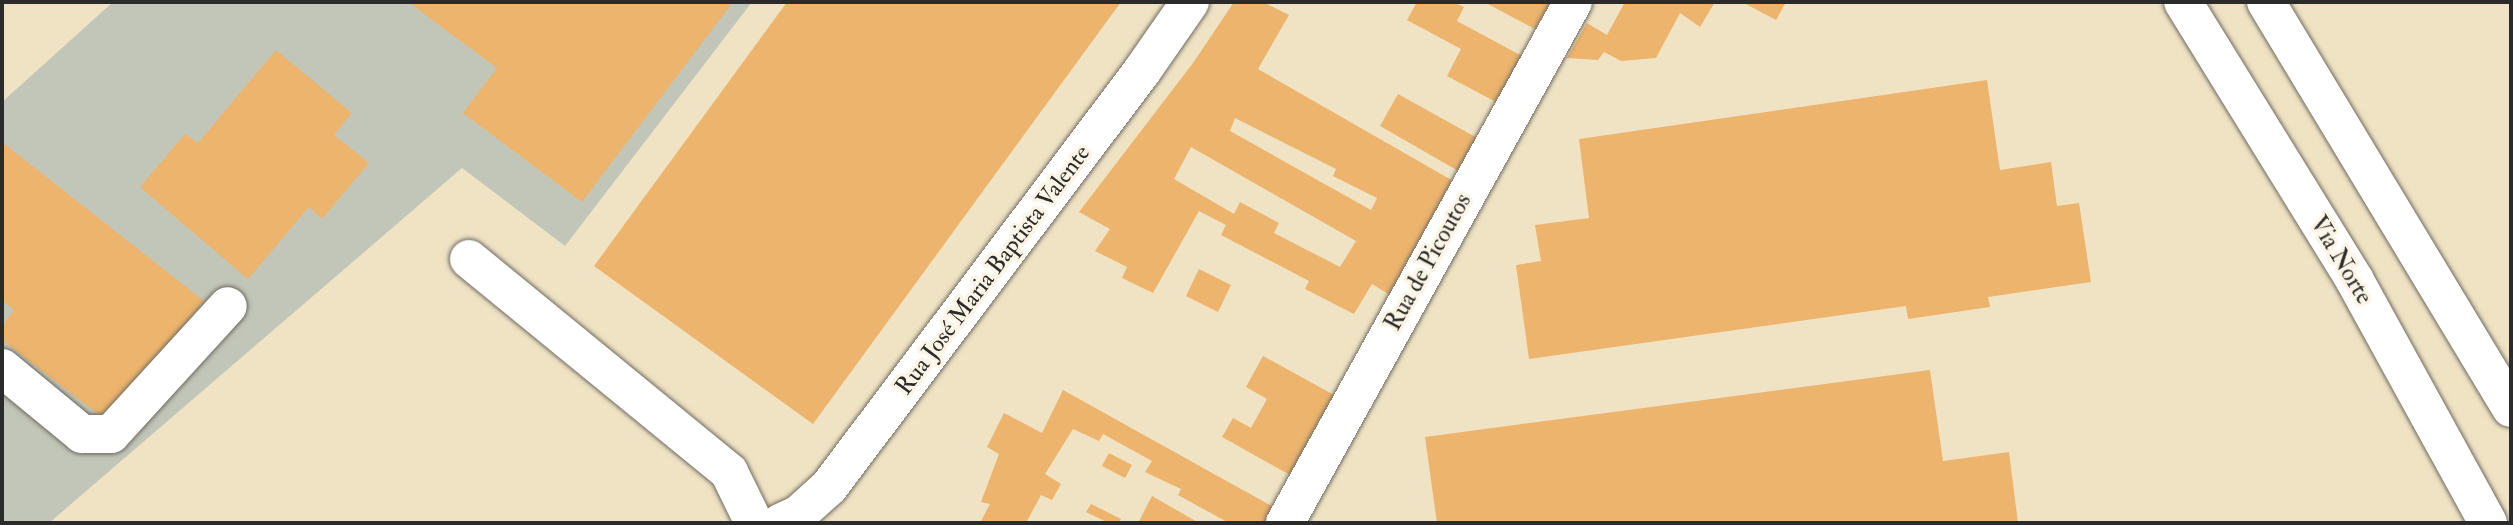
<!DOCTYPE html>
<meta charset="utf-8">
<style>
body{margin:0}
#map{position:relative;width:2513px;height:525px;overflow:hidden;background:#efe3c4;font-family:"IM FELL Double Pica",serif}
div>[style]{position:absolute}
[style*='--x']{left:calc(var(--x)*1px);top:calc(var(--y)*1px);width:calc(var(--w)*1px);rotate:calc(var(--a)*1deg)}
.industrial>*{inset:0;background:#c2c6b9}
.building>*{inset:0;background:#ecb46d}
.roads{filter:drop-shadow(0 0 2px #706b61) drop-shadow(0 0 2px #706b61)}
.minor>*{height:38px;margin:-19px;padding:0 19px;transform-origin:19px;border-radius:19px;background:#fff}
.highway>*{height:38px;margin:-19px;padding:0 19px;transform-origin:19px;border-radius:19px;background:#fff}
span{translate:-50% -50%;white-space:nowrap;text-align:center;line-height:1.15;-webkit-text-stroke:7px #fcf5e5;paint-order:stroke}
.street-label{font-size:24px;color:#2b2b2b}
.frame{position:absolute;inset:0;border:4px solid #2b2b2b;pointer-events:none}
</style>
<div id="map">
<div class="industrial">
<i style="clip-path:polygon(113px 2px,752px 2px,565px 246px,462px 168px,49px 523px,2px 523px,2px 102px)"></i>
</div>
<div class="building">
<i style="clip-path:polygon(408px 2px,733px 2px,582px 202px,463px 113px,497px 68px)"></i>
<i style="clip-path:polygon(787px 2px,1121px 2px,813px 424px,594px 266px)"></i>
<i style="clip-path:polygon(evenodd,1234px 2px,1263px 2px,1289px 15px,1258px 69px,1455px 182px,1390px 295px,1372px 284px,1354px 314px,1305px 289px,1309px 281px,1221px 235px,1226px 225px,1199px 211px,1153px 293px,1122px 278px,1127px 267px,1095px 251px,1110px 229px,1079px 212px,1193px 63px,1234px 2px,1235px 118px,1336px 169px,1333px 176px,1377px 198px,1371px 210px,1230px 131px,1235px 118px,1234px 2px,1191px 147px,1356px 241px,1340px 267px,1274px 233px,1279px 223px,1240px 202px,1234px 214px,1174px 179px,1191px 147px)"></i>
<i style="clip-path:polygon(1417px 2px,1453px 2px,1464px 7px,1457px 21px,1522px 56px,1496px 102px,1447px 76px,1461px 49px,1407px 20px)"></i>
<i style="clip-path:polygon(1484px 2px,1551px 2px,1535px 29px)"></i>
<i style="clip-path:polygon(1625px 2px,1715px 2px,1700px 27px,1680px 13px,1656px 58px,1621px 61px,1604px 52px,1598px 60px,1567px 58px,1587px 23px,1607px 35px)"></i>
<i style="clip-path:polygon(1742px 2px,1786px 2px,1776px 20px)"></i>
<i style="clip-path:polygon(276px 50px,352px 113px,334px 135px,369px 163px,322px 219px,309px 207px,248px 279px,140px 187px,185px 134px,198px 143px)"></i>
<i style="clip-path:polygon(1987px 80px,2000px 170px,2051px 162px,2057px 206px,2079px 203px,2091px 282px,1988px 297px,1990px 307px,1908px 319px,1906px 306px,1529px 359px,1516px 265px,1541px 261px,1535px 225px,1589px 218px,1579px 139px)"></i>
<i style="clip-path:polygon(1398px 94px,1479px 139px,1460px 172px,1380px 126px)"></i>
<i style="clip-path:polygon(2px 142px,204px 301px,107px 421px,2px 340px,2px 326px,14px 310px,2px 300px)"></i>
<i style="clip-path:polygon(1199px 269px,1231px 285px,1218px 312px,1186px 296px)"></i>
<i style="clip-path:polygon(1263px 356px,1334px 395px,1290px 475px,1222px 437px,1233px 418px,1251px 428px,1267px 399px,1246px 387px)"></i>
<i style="clip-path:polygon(1930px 370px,1943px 461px,2009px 452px,2018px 523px,1437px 523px,1425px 437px)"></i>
<i style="clip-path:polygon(1063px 390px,1275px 508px,1266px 523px,1229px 523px,1178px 495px,1181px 489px,1145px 472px,1152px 461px,1103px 434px,1099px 441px,1073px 429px,1045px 474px,1061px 484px,1052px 500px,1041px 495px,1026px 523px,980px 523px,990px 504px,981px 502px,999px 454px,987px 447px,1004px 413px,1042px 433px)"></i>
<i style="clip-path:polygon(1109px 453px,1132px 465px,1125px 478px,1102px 466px)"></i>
<i style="clip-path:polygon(1152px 496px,1199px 523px,1138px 523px)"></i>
<i style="clip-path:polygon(1091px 504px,1121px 519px,1119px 523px,1109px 523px,1086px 512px)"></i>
</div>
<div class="roads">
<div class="minor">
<i style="--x:469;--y:259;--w:336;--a:39.3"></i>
<i style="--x:729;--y:472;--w:57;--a:63.9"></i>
<i style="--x:2;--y:368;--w:104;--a:39.5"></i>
<i style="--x:82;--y:434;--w:29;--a:0"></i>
<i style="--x:111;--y:434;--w:173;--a:-47.6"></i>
<i style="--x:780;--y:523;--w:21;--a:-25"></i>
<i style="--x:799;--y:514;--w:40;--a:-42"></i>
<i style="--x:829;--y:487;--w:521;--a:-53.04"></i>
<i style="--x:1142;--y:71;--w:84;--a:-55.2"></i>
<i style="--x:1285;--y:523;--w:595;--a:-61.07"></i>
</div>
<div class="highway">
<i style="--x:2183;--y:2;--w:326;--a:58.3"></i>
<i style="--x:2354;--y:279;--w:278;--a:61.2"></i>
<i style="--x:2266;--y:2;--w:474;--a:58.9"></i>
</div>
</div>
<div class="street-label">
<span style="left:2341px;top:260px;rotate:59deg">Via Norte</span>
<span style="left:1428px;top:262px;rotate:-61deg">Rua de Picoutos</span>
<span style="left:993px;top:270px;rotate:-53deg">Rua José Maria Baptista Valente</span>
</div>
<div class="frame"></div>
</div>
